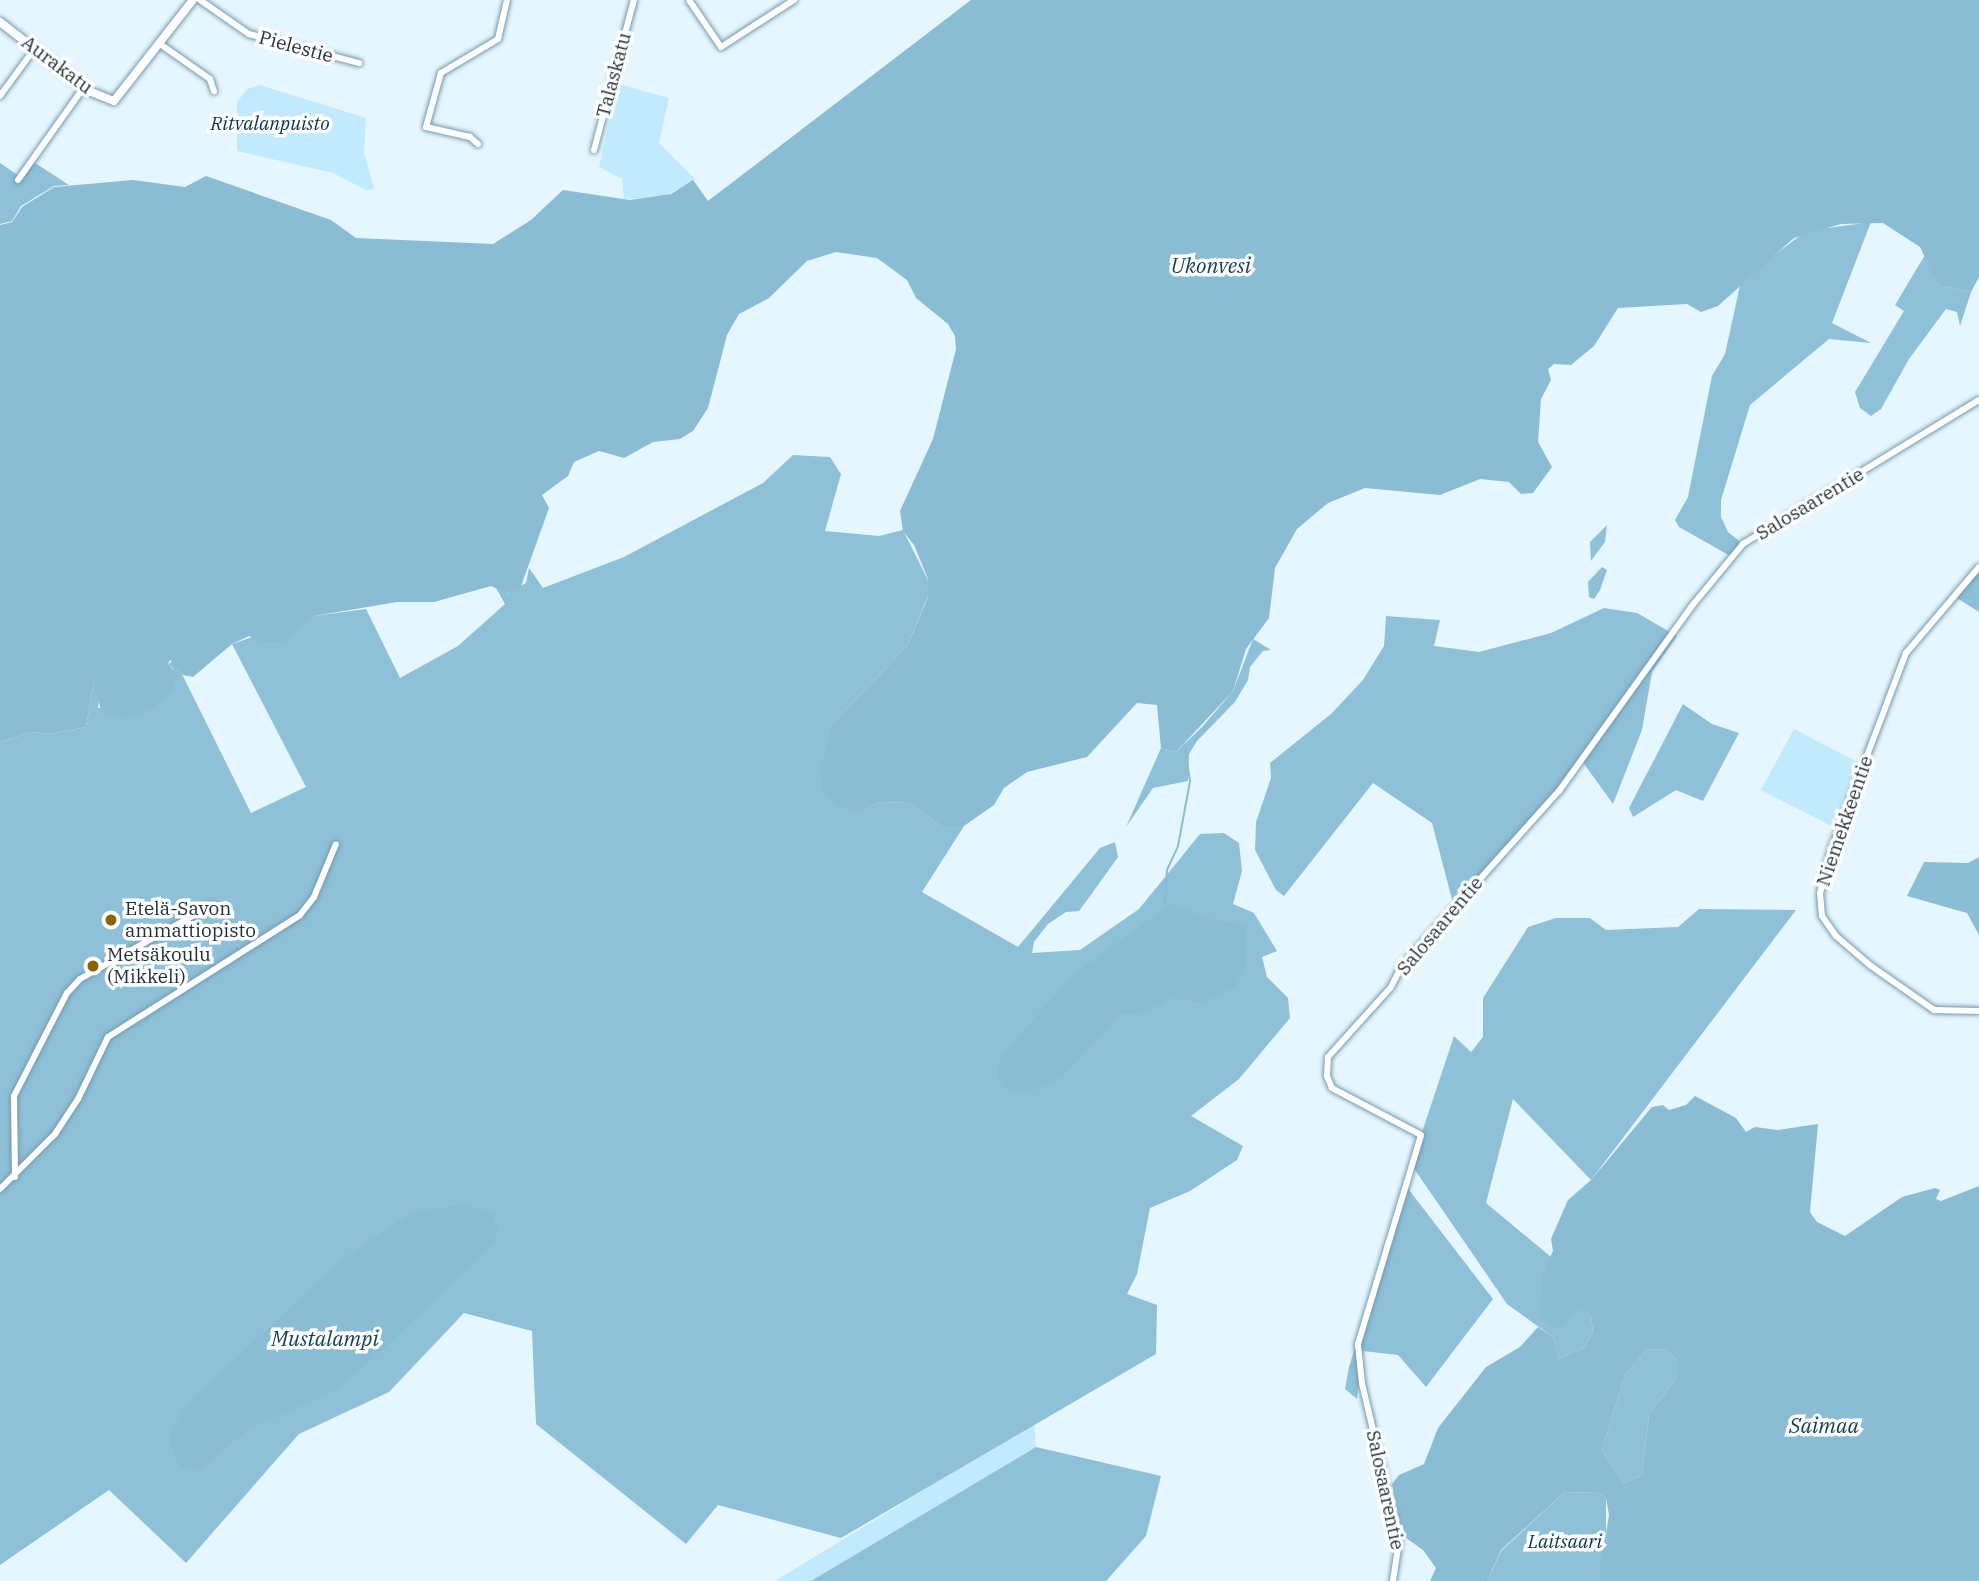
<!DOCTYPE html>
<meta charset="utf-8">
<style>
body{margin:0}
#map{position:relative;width:1979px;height:1581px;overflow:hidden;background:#e6f6fe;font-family:"IBM Plex Serif",serif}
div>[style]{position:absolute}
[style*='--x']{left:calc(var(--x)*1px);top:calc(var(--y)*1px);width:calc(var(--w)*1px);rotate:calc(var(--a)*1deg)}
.green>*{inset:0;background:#c1eafe}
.forest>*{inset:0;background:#8ec0d8}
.water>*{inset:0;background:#8abcd4}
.stream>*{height:2px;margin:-1px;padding:0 1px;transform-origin:1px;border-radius:1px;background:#8abcd4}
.roads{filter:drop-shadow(0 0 2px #759bad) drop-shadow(0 0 2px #759bad)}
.minor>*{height:6px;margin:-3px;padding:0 3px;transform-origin:3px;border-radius:3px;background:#fff}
.tertiary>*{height:8px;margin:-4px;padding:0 4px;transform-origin:4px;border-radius:4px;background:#fff}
.dots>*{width:19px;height:19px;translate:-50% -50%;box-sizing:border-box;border:4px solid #fff;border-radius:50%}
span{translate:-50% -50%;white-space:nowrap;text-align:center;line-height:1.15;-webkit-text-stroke:7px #fff;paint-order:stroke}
.street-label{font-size:19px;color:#1f2f36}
.park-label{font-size:19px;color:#093648;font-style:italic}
.poi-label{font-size:19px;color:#1f2f36}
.left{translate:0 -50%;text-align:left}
.water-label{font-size:21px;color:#123e4f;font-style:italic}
</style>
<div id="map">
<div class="green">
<i style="clip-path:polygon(618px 84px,669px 98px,659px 143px,696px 180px,662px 197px,624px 199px,622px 179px,599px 167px)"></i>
<i style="clip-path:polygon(260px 85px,366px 118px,364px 152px,374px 189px,366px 190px,333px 173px,237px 151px,237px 102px,247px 89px)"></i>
<i style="clip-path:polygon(1794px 729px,1863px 765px,1839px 830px,1761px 790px)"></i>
<i style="clip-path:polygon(1034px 1423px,1036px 1447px,811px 1581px,775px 1581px)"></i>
</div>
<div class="forest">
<i style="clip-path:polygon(29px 159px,69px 185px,54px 186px,21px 206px,12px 221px,0 224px,0 163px,19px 176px)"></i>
<i style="clip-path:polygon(1871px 222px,1832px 323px,1871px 343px,1829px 339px,1750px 405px,1721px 500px,1721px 517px,1728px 532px,1743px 544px,1732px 557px,1679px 527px,1675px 520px,1688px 497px,1712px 376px,1725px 354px,1741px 281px,1806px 231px)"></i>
<i style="clip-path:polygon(1925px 255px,1938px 285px,1971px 292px,1960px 326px,1957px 312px,1946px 309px,1909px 359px,1881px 409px,1871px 416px,1860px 408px,1855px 392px,1904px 311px,1895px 305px)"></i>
<i style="clip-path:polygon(793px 455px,830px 457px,841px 474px,825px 531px,879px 536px,903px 530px,928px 580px,928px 596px,907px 646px,832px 724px,856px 813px,880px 802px,909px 803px,941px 826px,964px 826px,922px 892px,1018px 947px,1100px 848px,1115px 842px,1118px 857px,1093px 892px,1079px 911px,1066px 912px,1048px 924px,1034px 942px,1032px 953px,1080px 950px,1139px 909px,1200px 834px,1224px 833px,1239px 843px,1242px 871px,1233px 904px,1254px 913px,1277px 951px,1262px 957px,1267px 977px,1288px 998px,1290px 1018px,1239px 1079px,1191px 1116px,1243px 1146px,1237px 1160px,1190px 1191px,1150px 1208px,1137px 1274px,1127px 1294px,1157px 1305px,1156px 1354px,841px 1538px,718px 1505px,686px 1544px,536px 1424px,532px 1331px,464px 1313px,389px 1392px,299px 1434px,186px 1563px,109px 1490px,0 1565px,0 742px,31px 732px,50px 734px,86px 727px,94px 681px,100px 690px,98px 708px,156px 707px,166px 694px,173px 669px,168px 664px,175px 660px,251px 813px,306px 787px,232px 644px,314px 616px,366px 609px,400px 678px,458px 646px,505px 604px,496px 588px,507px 593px,526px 583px,529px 568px,543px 588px,624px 557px,763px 483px)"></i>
<i style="clip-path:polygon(1607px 525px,1605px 542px,1591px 561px,1590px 542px)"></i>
<i style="clip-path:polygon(1602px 567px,1607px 570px,1600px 590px,1594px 599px,1589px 597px,1588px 582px)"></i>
<i style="clip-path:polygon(1979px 567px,1979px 612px,1957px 598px)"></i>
<i style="clip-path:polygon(1604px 608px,1637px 613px,1677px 636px,1652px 672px,1642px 730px,1613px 804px,1582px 761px,1454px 907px,1432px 823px,1373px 783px,1284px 896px,1276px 890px,1255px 850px,1256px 822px,1271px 778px,1270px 763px,1331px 714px,1363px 680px,1384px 646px,1386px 616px,1440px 620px,1434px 646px,1479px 652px,1551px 633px)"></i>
<i style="clip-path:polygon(1253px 639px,1271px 650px,1263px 651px,1250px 667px,1248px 680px,1235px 702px,1197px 741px,1189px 754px,1188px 781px,1153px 788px,1126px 827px,1161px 748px,1176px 752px,1202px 727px,1233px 691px)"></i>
<i style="clip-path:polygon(1683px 704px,1712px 724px,1739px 733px,1703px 801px,1676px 790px,1633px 817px,1629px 808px)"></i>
<i style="clip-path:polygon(1699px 909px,1796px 910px,1591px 1180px,1513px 1099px,1486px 1203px,1551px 1257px,1542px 1274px,1569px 1318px,1580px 1307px,1591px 1315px,1593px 1333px,1583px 1348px,1559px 1359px,1553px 1337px,1507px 1304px,1413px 1167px,1421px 1135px,1454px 1036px,1471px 1052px,1483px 1037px,1483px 998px,1528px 927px,1556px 918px,1590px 918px,1606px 930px,1678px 927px)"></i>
<i style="clip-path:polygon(1406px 1186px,1493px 1299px,1426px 1387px,1398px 1355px,1363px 1351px,1357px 1399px,1345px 1389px,1349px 1367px)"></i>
<i style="clip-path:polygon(1665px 1349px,1677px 1360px,1677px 1377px,1649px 1415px,1642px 1475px,1624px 1483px,1602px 1450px,1625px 1375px,1647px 1350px)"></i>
<i style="clip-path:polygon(1036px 1447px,1161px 1476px,1146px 1536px,1106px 1581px,811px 1581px)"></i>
<i style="clip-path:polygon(1565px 1492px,1598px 1493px,1606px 1498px,1606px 1549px,1598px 1581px,1487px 1581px,1501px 1551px)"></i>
</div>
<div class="water">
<i style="clip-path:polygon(971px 0,1979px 0,1979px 277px,1971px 292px,1938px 285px,1920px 247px,1883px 223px,1841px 224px,1794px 238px,1718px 306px,1701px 312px,1687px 304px,1618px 308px,1594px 346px,1571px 365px,1554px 364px,1548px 369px,1551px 380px,1541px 399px,1538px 442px,1552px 467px,1533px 493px,1521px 494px,1509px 482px,1480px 479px,1440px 495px,1365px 488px,1328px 503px,1297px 529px,1275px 568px,1269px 618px,1246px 649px,1233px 691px,1176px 752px,1161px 748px,1157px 705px,1137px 703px,1087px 757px,1027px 772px,1004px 788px,994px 805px,964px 826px,941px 826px,909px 803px,880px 802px,857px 813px,836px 806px,823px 791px,820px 768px,832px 724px,907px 646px,928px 597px,928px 579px,914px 545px,903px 531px,900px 511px,933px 439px,956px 349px,955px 336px,948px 324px,916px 298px,907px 280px,877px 258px,836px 252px,807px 261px,769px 298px,739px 314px,727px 335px,708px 408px,693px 431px,680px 439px,653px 442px,624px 458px,599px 451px,574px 462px,568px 476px,542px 495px,549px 508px,520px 589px,506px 593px,491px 586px,434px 602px,397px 602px,314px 616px,283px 642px,260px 642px,249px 636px,232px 644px,193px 677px,183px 675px,170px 660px,168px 664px,177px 675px,173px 690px,156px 707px,126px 719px,101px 711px,94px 681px,86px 727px,50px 734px,31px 732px,0 742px,0 225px,12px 222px,22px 207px,54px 187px,133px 180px,185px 187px,206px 176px,331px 220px,356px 238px,493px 244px,531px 220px,563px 190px,630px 200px,671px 194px,693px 180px,708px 201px)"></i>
<i style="clip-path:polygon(1979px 857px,1979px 935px,1967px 913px,1907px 896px,1924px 862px,1968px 863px)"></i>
<i style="clip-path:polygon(1171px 904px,1205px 918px,1247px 925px,1245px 971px,1234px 988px,1204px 1003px,1170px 998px,1146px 1013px,1122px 1014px,1063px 1076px,1027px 1093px,1005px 1088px,998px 1076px,1000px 1057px,1074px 974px)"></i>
<i style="clip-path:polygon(evenodd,1695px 1096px,1736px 1118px,1746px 1132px,1755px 1127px,1778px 1130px,1818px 1124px,1810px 1212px,1817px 1222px,1845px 1236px,1902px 1197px,1935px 1188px,1940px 1190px,1936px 1199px,1941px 1201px,1979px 1186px,1979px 1581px,1598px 1581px,1609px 1515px,1606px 1498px,1598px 1493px,1565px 1492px,1501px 1550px,1487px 1581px,1430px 1581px,1436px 1568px,1423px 1550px,1402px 1535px,1392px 1484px,1399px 1475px,1424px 1464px,1438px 1428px,1486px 1367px,1520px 1347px,1538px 1327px,1553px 1337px,1559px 1359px,1583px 1348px,1593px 1333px,1591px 1315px,1580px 1308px,1559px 1330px,1540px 1317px,1542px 1274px,1553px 1251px,1551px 1239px,1568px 1200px,1591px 1180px,1652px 1107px,1663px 1105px,1669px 1110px,1686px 1105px,1695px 1096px,1665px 1349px,1677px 1360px,1677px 1377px,1649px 1415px,1642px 1475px,1624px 1483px,1602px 1450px,1625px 1375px,1647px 1350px,1665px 1349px)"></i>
<i style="clip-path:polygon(466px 1204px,493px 1215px,498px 1229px,495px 1243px,363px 1368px,331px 1393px,248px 1429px,200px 1471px,182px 1467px,176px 1461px,169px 1438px,187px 1404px,340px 1261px,412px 1212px)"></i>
</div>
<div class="stream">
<i style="--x:1966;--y:587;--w:15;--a:32"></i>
<i style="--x:1165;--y:908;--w:38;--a:-87"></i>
<i style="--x:1167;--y:870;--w:26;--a:-65"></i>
<i style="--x:1178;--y:846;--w:66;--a:-79.5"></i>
<i style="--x:1190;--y:781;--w:37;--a:-99"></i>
</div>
<div class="roads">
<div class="minor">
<i style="--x:200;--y:0;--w:60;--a:34.8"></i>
<i style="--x:249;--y:34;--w:114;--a:14.8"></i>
<i style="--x:689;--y:0;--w:57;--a:55.8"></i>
<i style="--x:721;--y:47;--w:87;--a:-32.8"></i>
<i style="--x:160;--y:44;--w:61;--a:35"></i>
<i style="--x:210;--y:79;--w:13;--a:72"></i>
<i style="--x:0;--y:96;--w:59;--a:-53.9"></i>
<i style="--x:478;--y:144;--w:11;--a:-139"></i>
<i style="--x:470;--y:137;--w:45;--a:-167.2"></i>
<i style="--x:426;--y:127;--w:56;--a:-74.5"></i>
<i style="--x:441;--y:73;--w:66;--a:-30.8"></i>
<i style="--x:498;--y:39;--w:40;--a:-77"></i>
<i style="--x:594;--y:150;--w:155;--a:-75.1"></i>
<i style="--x:18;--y:180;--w:114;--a:-54.6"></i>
<i style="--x:1979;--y:567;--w:113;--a:130.3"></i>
<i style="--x:1906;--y:653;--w:211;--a:110.8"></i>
<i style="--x:1831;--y:850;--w:44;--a:104.3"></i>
<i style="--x:1820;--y:893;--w:23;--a:85"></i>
<i style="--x:1822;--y:916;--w:24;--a:55"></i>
<i style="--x:1836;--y:936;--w:46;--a:40.6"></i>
<i style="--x:1871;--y:966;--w:77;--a:34.9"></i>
<i style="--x:1934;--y:1010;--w:45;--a:1.3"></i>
<i style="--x:15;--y:1177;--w:81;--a:-90.7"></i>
<i style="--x:14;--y:1096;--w:116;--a:-62.8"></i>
<i style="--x:67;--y:993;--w:19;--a:-47"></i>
<i style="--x:80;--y:979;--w:151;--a:-29.3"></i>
<i style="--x:0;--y:1189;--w:78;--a:-45"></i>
<i style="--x:55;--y:1134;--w:42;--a:-56.7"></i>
<i style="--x:78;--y:1099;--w:69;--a:-64.2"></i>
<i style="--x:108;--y:1037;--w:227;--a:-32.4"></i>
<i style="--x:300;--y:915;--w:23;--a:-52"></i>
<i style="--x:314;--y:897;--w:57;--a:-67.5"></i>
<i style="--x:1393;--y:1581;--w:40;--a:-81.5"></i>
<i style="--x:1399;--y:1541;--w:162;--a:-103.2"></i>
<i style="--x:1362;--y:1383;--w:39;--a:-96"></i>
<i style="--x:1358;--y:1344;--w:218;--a:-73.2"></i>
<i style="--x:1421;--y:1135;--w:101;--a:-152.2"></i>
<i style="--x:1332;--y:1088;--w:13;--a:-113"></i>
<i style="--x:1327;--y:1076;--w:19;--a:-87"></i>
<i style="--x:1328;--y:1057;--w:94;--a:-48"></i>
<i style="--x:1391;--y:987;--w:22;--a:-63"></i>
<i style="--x:1401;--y:967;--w:237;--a:-48.1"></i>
<i style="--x:1559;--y:791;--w:226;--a:-54.3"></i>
<i style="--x:1691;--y:607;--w:82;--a:-50.5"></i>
<i style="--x:1743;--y:544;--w:276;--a:-31.4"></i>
</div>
<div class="tertiary">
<i style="--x:0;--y:22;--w:113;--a:37.8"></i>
<i style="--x:89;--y:91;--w:27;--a:22"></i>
<i style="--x:114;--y:101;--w:128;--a:-52"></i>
</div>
</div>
<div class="dots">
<i style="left:111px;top:920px;background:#8c6205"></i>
<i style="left:93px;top:966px;background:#8c6205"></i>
</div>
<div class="street-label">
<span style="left:296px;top:47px;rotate:15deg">Pielestie</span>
<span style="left:57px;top:65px;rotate:37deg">Aurakatu</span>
<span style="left:614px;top:75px;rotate:-75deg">Talaskatu</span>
<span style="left:1810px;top:504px;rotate:-31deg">Salosaarentie</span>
<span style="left:1845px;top:821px;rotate:-71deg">Niemekkeentie</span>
<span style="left:1440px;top:926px;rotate:-50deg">Salosaarentie</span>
<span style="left:1385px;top:1490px;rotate:78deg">Salosaarentie</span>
</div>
<div class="park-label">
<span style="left:270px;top:124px">Ritvalanpuisto</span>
<span style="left:1565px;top:1542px">Laitsaari</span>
</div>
<div class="poi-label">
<span class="left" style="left:125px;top:920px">Etelä-Savon<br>ammattiopisto</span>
<span class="left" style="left:107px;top:966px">Metsäkoulu<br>(Mikkeli)</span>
</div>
<div class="water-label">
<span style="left:1211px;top:265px">Ukonvesi</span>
<span style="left:325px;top:1338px">Mustalampi</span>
<span style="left:1824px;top:1425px">Saimaa</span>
</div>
</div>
